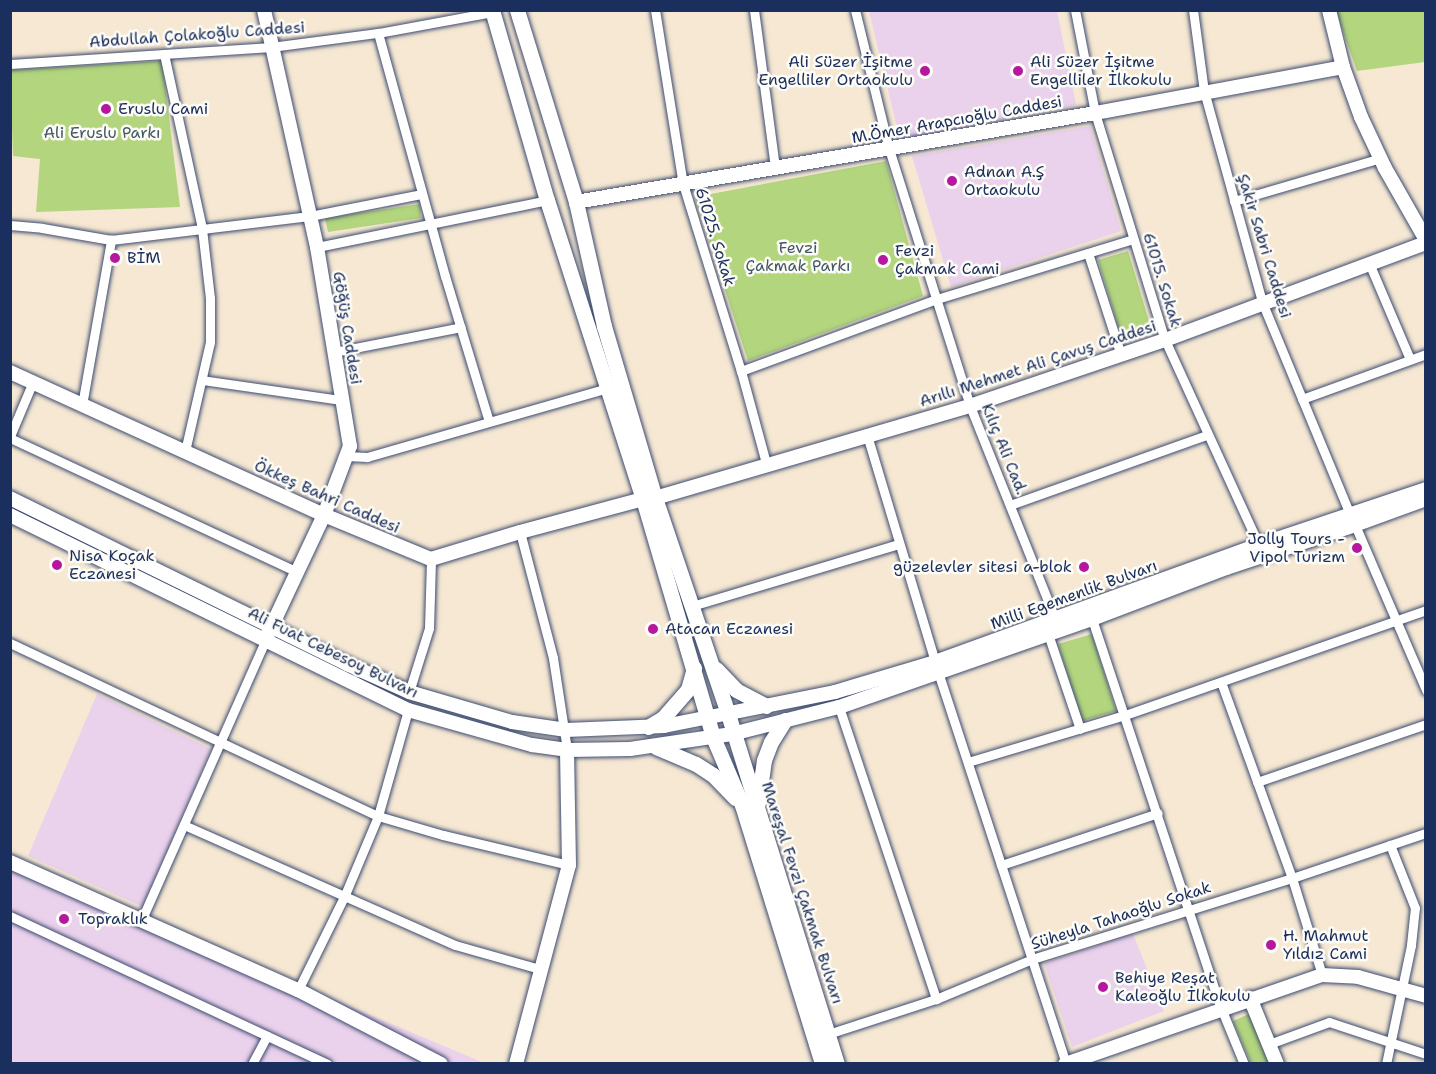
<!DOCTYPE html>
<meta charset="utf-8">
<style>
body{margin:0}
#map{position:relative;width:1436px;height:1074px;overflow:hidden;background:#f6e8d3;font-family:"Shantell Sans",sans-serif}
div>[style]{position:absolute}
[style*='--x']{left:calc(var(--x)*1px);top:calc(var(--y)*1px);width:calc(var(--w)*1px);rotate:calc(var(--a)*1deg)}
.built>*{inset:0;background:#ead1ec}
.green>*{inset:0;background:#b2d57d}
.roads{filter:drop-shadow(0 0 2px #3c4b70) drop-shadow(0 0 2px #3c4b70)}
.street>*{height:9px;margin:-4.5px;padding:0 4.5px;transform-origin:4.5px;border-radius:4.5px;background:#fff}
.secondary>*{height:14px;margin:-7px;padding:0 7px;transform-origin:7px;border-radius:7px;background:#fff}
.primary>*{height:15px;margin:-7.5px;padding:0 7.5px;transform-origin:7.5px;border-radius:7.5px;background:#fff}
.dots>*{width:16px;height:16px;translate:-50% -50%;box-sizing:border-box;border:3px solid #fdfcf7;border-radius:50%}
span{translate:-50% -50%;white-space:nowrap;text-align:center;line-height:1.15;-webkit-text-stroke:5px #fdfcf7;paint-order:stroke}
.street-label{font-size:16px;color:#1b2f5e}
.poi-label{font-size:16px;color:#1b2f5e}
.right{translate:-100% -50%;text-align:right}
.left{translate:0 -50%;text-align:left}
.park-label{font-size:16px;color:#415866}
.frame{position:absolute;inset:0;border:12px solid #1b2f5e;pointer-events:none}
</style>
<div id="map">
<div class="built">
<i style="clip-path:polygon(869px 11px,1057px 11px,1076px 105px,900px 140px)"></i>
<i style="clip-path:polygon(1090px 126px,1121px 231px,951px 287px,912px 156px)"></i>
<i style="clip-path:polygon(97px 694px,211px 749px,143px 907px,28px 856px)"></i>
<i style="clip-path:polygon(11px 863px,484px 1063px,11px 1063px)"></i>
<i style="clip-path:polygon(1133px 934px,1164px 1011px,1072px 1047px,1044px 963px)"></i>
</div>
<div class="green">
<i style="clip-path:polygon(1336px 11px,1425px 11px,1425px 62px,1357px 71px)"></i>
<i style="clip-path:polygon(162px 61px,180px 207px,36px 212px,40px 159px,13px 156px,10px 70px)"></i>
<i style="clip-path:polygon(886px 161px,923px 296px,748px 361px,695px 197px)"></i>
<i style="clip-path:polygon(420px 204px,421px 218px,328px 232px,325px 218px)"></i>
<i style="clip-path:polygon(1128px 251px,1152px 331px,1122px 339px,1098px 260px)"></i>
<i style="clip-path:polygon(1092px 634px,1116px 711px,1082px 721px,1058px 644px)"></i>
<i style="clip-path:polygon(1249px 1014px,1269px 1063px,1251px 1063px,1233px 1021px)"></i>
</div>
<div class="roads">
<div class="street">
<i style="--x:655;--y:10;--w:176;--a:80.9"></i>
<i style="--x:683;--y:184;--w:196;--a:72.8"></i>
<i style="--x:741;--y:371;--w:99;--a:74.8"></i>
<i style="--x:754;--y:10;--w:159;--a:82.4"></i>
<i style="--x:855;--y:10;--w:143;--a:76.3"></i>
<i style="--x:889;--y:149;--w:269;--a:72.5"></i>
<i style="--x:970;--y:406;--w:232;--a:68.2"></i>
<i style="--x:1075;--y:10;--w:105;--a:79"></i>
<i style="--x:1095;--y:113;--w:238;--a:72.9"></i>
<i style="--x:1165;--y:340;--w:226;--a:65.4"></i>
<i style="--x:1193;--y:10;--w:82;--a:82.3"></i>
<i style="--x:1204;--y:91;--w:219;--a:74.6"></i>
<i style="--x:1262;--y:302;--w:230;--a:67.5"></i>
<i style="--x:378;--y:33;--w:252;--a:74.6"></i>
<i style="--x:445;--y:276;--w:152;--a:73.2"></i>
<i style="--x:164;--y:54;--w:179;--a:77.7"></i>
<i style="--x:202;--y:229;--w:69;--a:83.4"></i>
<i style="--x:210;--y:298;--w:44;--a:90"></i>
<i style="--x:210;--y:342;--w:112;--a:102.9"></i>
<i style="--x:10;--y:64;--w:262;--a:-3.7"></i>
<i style="--x:271;--y:47;--w:108;--a:-7.5"></i>
<i style="--x:378;--y:33;--w:116;--a:-10.4"></i>
<i style="--x:1234;--y:201;--w:153;--a:-16.3"></i>
<i style="--x:10;--y:225;--w:32;--a:5"></i>
<i style="--x:42;--y:228;--w:70;--a:9.9"></i>
<i style="--x:111;--y:240;--w:200;--a:-6.9"></i>
<i style="--x:310;--y:216;--w:113;--a:-11.2"></i>
<i style="--x:317;--y:247;--w:235;--a:-11.5"></i>
<i style="--x:1088;--y:253;--w:107;--a:72.1"></i>
<i style="--x:1369;--y:263;--w:104;--a:66.9"></i>
<i style="--x:334;--y:352;--w:129;--a:-11.1"></i>
<i style="--x:741;--y:371;--w:209;--a:-20.2"></i>
<i style="--x:937;--y:299;--w:205;--a:-17"></i>
<i style="--x:202;--y:380;--w:140;--a:8.2"></i>
<i style="--x:1302;--y:399;--w:132;--a:-19.9"></i>
<i style="--x:82;--y:405;--w:168;--a:-80"></i>
<i style="--x:867;--y:435;--w:237;--a:73.3"></i>
<i style="--x:10;--y:436;--w:56;--a:-67.1"></i>
<i style="--x:10;--y:438;--w:318;--a:25"></i>
<i style="--x:346;--y:456;--w:21;--a:3"></i>
<i style="--x:367;--y:457;--w:250;--a:-16"></i>
<i style="--x:1010;--y:505;--w:209;--a:-19.6"></i>
<i style="--x:1355;--y:525;--w:180;--a:66.7"></i>
<i style="--x:520;--y:532;--w:130;--a:75.3"></i>
<i style="--x:553;--y:658;--w:93;--a:81.3"></i>
<i style="--x:692;--y:606;--w:216;--a:-16.7"></i>
<i style="--x:1092;--y:619;--w:410;--a:71.7"></i>
<i style="--x:1221;--y:1008;--w:61;--a:67.7"></i>
<i style="--x:1048;--y:634;--w:100;--a:71.4"></i>
<i style="--x:10;--y:643;--w:407;--a:25.2"></i>
<i style="--x:378;--y:816;--w:68;--a:16.3"></i>
<i style="--x:443;--y:835;--w:130;--a:13.4"></i>
<i style="--x:938;--y:672;--w:412;--a:71.9"></i>
<i style="--x:1221;--y:682;--w:208;--a:70.1"></i>
<i style="--x:1292;--y:878;--w:102;--a:72.8"></i>
<i style="--x:409;--y:692;--w:67;--a:-72.6"></i>
<i style="--x:429;--y:628;--w:69;--a:-88.3"></i>
<i style="--x:839;--y:707;--w:308;--a:71.6"></i>
<i style="--x:968;--y:762;--w:164;--a:-16.7"></i>
<i style="--x:1125;--y:715;--w:319;--a:-19.2"></i>
<i style="--x:1257;--y:782;--w:179;--a:-18.9"></i>
<i style="--x:184;--y:825;--w:296;--a:23.9"></i>
<i style="--x:455;--y:945;--w:88;--a:15.8"></i>
<i style="--x:1001;--y:865;--w:165;--a:-18.3"></i>
<i style="--x:10;--y:916;--w:350;--a:25"></i>
<i style="--x:141;--y:921;--w:308;--a:-66.1"></i>
<i style="--x:298;--y:990;--w:104;--a:-63.7"></i>
<i style="--x:344;--y:897;--w:88;--a:-67.2"></i>
<i style="--x:378;--y:816;--w:110;--a:-74.2"></i>
<i style="--x:828;--y:1034;--w:114;--a:-18"></i>
<i style="--x:936;--y:999;--w:104;--a:-22.6"></i>
<i style="--x:1032;--y:959;--w:272;--a:-17.3"></i>
<i style="--x:1292;--y:878;--w:141;--a:-18.6"></i>
<i style="--x:1269;--y:1044;--w:64;--a:-20.1"></i>
<i style="--x:1329;--y:1022;--w:102;--a:18.3"></i>
<i style="--x:252;--y:1064;--w:32;--a:-62"></i>
<i style="--x:1386;--y:1064;--w:122;--a:-78.1"></i>
<i style="--x:1411;--y:945;--w:37;--a:-84"></i>
<i style="--x:1415;--y:908;--w:68;--a:-111.6"></i>
</div>
<div class="secondary">
<i style="--x:264;--y:10;--w:243;--a:77.4"></i>
<i style="--x:317;--y:247;--w:202;--a:80.6"></i>
<i style="--x:350;--y:446;--w:74;--a:110.6"></i>
<i style="--x:324;--y:515;--w:132;--a:115.2"></i>
<i style="--x:1329;--y:10;--w:59;--a:76.2"></i>
<i style="--x:1343;--y:67;--w:53;--a:70.2"></i>
<i style="--x:1361;--y:117;--w:56;--a:64.8"></i>
<i style="--x:1385;--y:168;--w:83;--a:60.3"></i>
<i style="--x:576;--y:202;--w:527;--a:-9.73"></i>
<i style="--x:1095;--y:113;--w:252;--a:-10.5"></i>
<i style="--x:10;--y:372;--w:345;--a:24.5"></i>
<i style="--x:324;--y:515;--w:116;--a:22.4"></i>
<i style="--x:431;--y:559;--w:93;--a:-16.9"></i>
<i style="--x:520;--y:532;--w:127;--a:-15"></i>
<i style="--x:10;--y:498;--w:376;--a:26.2"></i>
<i style="--x:347;--y:664;--w:68;--a:24.3"></i>
<i style="--x:409;--y:692;--w:107;--a:16.2"></i>
<i style="--x:512;--y:722;--w:55;--a:8.4"></i>
<i style="--x:566;--y:730;--w:98;--a:-2.3"></i>
<i style="--x:664;--y:726;--w:174;--a:-11.2"></i>
<i style="--x:835;--y:692;--w:104;--a:-16.7"></i>
<i style="--x:935;--y:662;--w:344;--a:-19.9"></i>
<i style="--x:1259;--y:545;--w:176;--a:-18.5"></i>
<i style="--x:655;--y:498;--w:328;--a:-16.3"></i>
<i style="--x:970;--y:406;--w:206;--a:-18.7"></i>
<i style="--x:1165;--y:340;--w:278;--a:-20.4"></i>
<i style="--x:10;--y:515;--w:443;--a:26.1"></i>
<i style="--x:408;--y:710;--w:129;--a:15.8"></i>
<i style="--x:532;--y:745;--w:35;--a:8"></i>
<i style="--x:567;--y:750;--w:63;--a:-0.9"></i>
<i style="--x:630;--y:749;--w:103;--a:-8.4"></i>
<i style="--x:732;--y:734;--w:110;--a:-14.2"></i>
<i style="--x:839;--y:707;--w:268;--a:-19.2"></i>
<i style="--x:1092;--y:619;--w:143;--a:-20.8"></i>
<i style="--x:1226;--y:568;--w:136;--a:-18.4"></i>
<i style="--x:1355;--y:525;--w:76;--a:-20.1"></i>
<i style="--x:10;--y:862;--w:315;--a:24"></i>
<i style="--x:298;--y:990;--w:161;--a:27.4"></i>
<i style="--x:1250;--y:998;--w:71;--a:67.8"></i>
<i style="--x:516;--y:1064;--w:206;--a:-75.1"></i>
<i style="--x:569;--y:865;--w:115;--a:-91"></i>
<i style="--x:1065;--y:1064;--w:272;--a:-19.1"></i>
<i style="--x:1322;--y:975;--w:36;--a:3"></i>
<i style="--x:1358;--y:977;--w:71;--a:15.6"></i>
</div>
<div class="primary">
<i style="--x:492;--y:10;--w:198;--a:73.9"></i>
<i style="--x:547;--y:200;--w:314;--a:72.2"></i>
<i style="--x:643;--y:499;--w:248;--a:73.6"></i>
<i style="--x:713;--y:737;--w:74;--a:66.9"></i>
<i style="--x:742;--y:805;--w:271;--a:72.8"></i>
<i style="--x:517;--y:10;--w:201;--a:72.9"></i>
<i style="--x:576;--y:202;--w:127;--a:77.3"></i>
<i style="--x:604;--y:326;--w:179;--a:73.5"></i>
<i style="--x:655;--y:498;--w:228;--a:71.3"></i>
<i style="--x:728;--y:714;--w:367;--a:72.7"></i>
<i style="--x:716;--y:669;--w:29;--a:46"></i>
<i style="--x:736;--y:690;--w:34;--a:28"></i>
<i style="--x:648;--y:727;--w:17;--a:-31"></i>
<i style="--x:663;--y:718;--w:38;--a:-49"></i>
<i style="--x:688;--y:689;--w:22;--a:-74"></i>
<i style="--x:656;--y:747;--w:43;--a:23"></i>
<i style="--x:696;--y:764;--w:20;--a:33"></i>
<i style="--x:713;--y:775;--w:32;--a:46"></i>
<i style="--x:758;--y:803;--w:43;--a:-82.1"></i>
<i style="--x:764;--y:760;--w:19;--a:-69"></i>
<i style="--x:771;--y:742;--w:26;--a:-58"></i>
</div>
</div>
<div class="dots">
<i style="left:925px;top:71px;background:#b5179e"></i>
<i style="left:1018px;top:71px;background:#b5179e"></i>
<i style="left:106px;top:109px;background:#b5179e"></i>
<i style="left:952px;top:181px;background:#b5179e"></i>
<i style="left:115px;top:258px;background:#b5179e"></i>
<i style="left:883px;top:260px;background:#b5179e"></i>
<i style="left:1357px;top:548px;background:#b5179e"></i>
<i style="left:57px;top:565px;background:#b5179e"></i>
<i style="left:1084px;top:567px;background:#b5179e"></i>
<i style="left:653px;top:629px;background:#b5179e"></i>
<i style="left:64px;top:919px;background:#b5179e"></i>
<i style="left:1271px;top:945px;background:#b5179e"></i>
<i style="left:1103px;top:987px;background:#b5179e"></i>
</div>
<div class="street-label">
<span style="left:197px;top:35px;rotate:-4deg">Abdullah Çolakoğlu Caddesi</span>
<span style="left:957px;top:120px;rotate:-10deg">M.Ömer Arapcıoğlu Caddesi</span>
<span style="left:715px;top:237px;rotate:73deg">61025. Sokak</span>
<span style="left:1264px;top:246px;rotate:73deg">Şakir Sabri Caddesi</span>
<span style="left:1162px;top:280px;rotate:73deg">61015. Sokak</span>
<span style="left:347px;top:328px;rotate:81deg">Göğüş Caddesi</span>
<span style="left:1038px;top:364px;rotate:-18deg">Arıllı Mehmet Ali Çavuş Caddesi</span>
<span style="left:1004px;top:449px;rotate:68deg">Kılıç Ali Cad.</span>
<span style="left:327px;top:497px;rotate:24deg">Ökkeş Bahri Caddesi</span>
<span style="left:1074px;top:595px;rotate:-20deg">Milli Egemenlik Bulvarı</span>
<span style="left:333px;top:653px;rotate:26deg">Ali Fuat Cebesoy Bulvarı</span>
<span style="left:802px;top:893px;rotate:72deg">Mareşal Fevzi Çakmak Bulvarı</span>
<span style="left:1121px;top:916px;rotate:-18deg">Süheyla Tahaoğlu Sokak</span>
</div>
<div class="poi-label">
<span class="right" style="left:913px;top:71px">Ali Süzer İşitme<br>Engelliler Ortaokulu</span>
<span class="left" style="left:1030px;top:71px">Ali Süzer İşitme<br>Engelliler İlkokulu</span>
<span class="left" style="left:118px;top:109px">Eruslu Cami</span>
<span class="left" style="left:964px;top:181px">Adnan A.Ş<br>Ortaokulu</span>
<span class="left" style="left:895px;top:260px">Fevzi<br>Çakmak Cami</span>
<span class="left" style="left:127px;top:258px">BİM</span>
<span class="right" style="left:1345px;top:548px">Jolly Tours -<br>Vipol Turizm</span>
<span class="left" style="left:69px;top:565px">Nisa Koçak<br>Eczanesi</span>
<span class="right" style="left:1072px;top:567px">güzelevler sitesi a-blok</span>
<span class="left" style="left:665px;top:629px">Atacan Eczanesi</span>
<span class="left" style="left:78px;top:919px">Topraklık</span>
<span class="left" style="left:1283px;top:945px">H. Mahmut<br>Yıldız Cami</span>
<span class="left" style="left:1115px;top:987px">Behiye Reşat<br>Kaleoğlu İlkokulu</span>
</div>
<div class="park-label">
<span style="left:102px;top:133px">Ali Eruslu Parkı</span>
<span style="left:798px;top:257px">Fevzi<br>Çakmak Parkı</span>
</div>
<div class="frame"></div>
</div>
